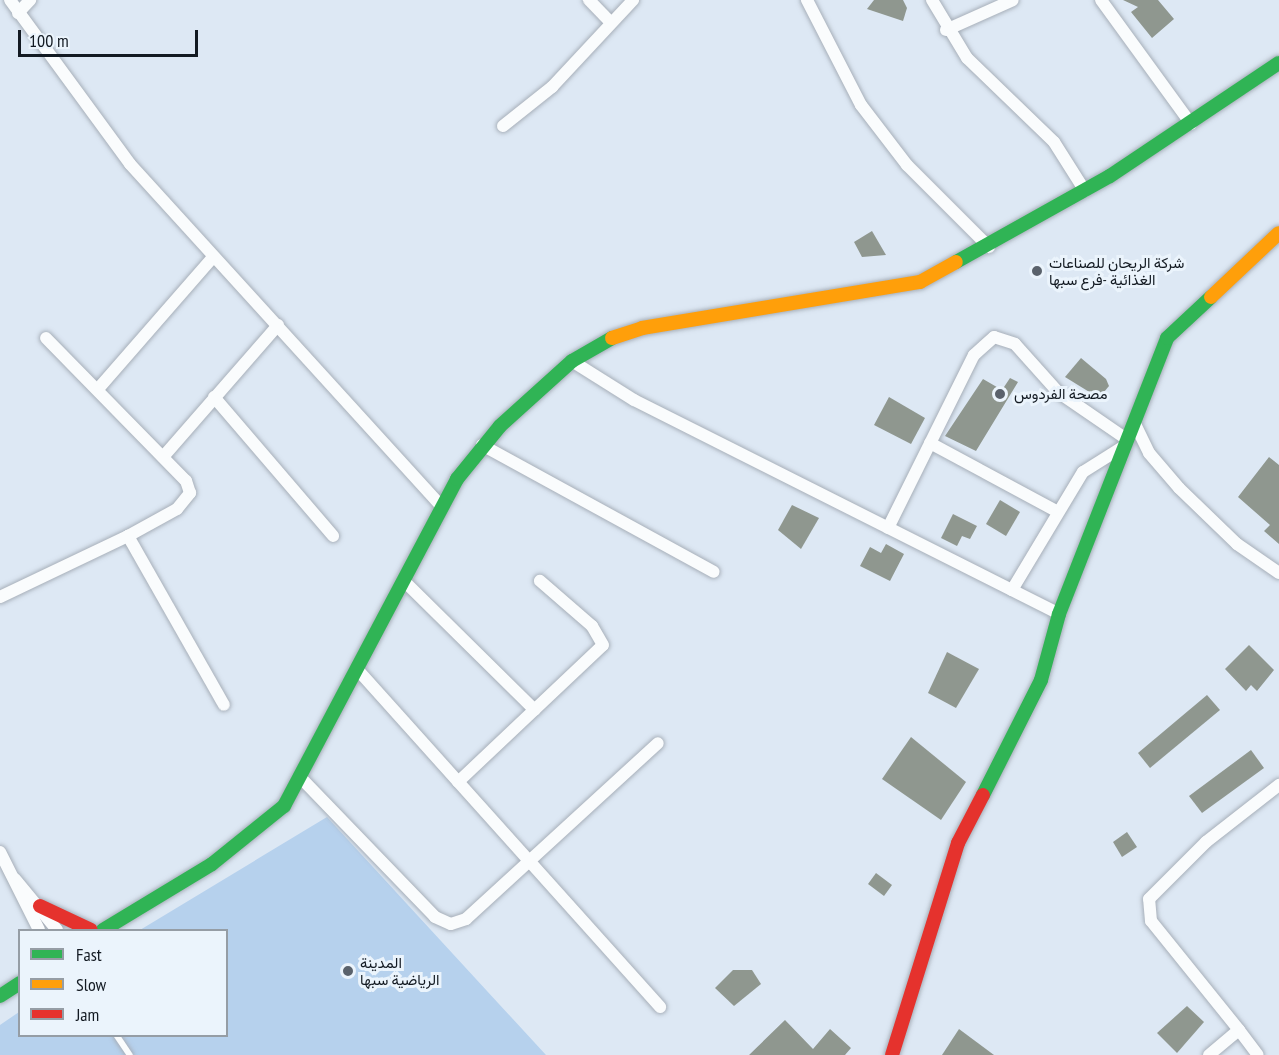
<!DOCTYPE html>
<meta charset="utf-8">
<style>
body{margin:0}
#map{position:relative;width:1279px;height:1055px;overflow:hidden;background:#dde8f4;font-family:"PT Sans Narrow",Vazirmatn,sans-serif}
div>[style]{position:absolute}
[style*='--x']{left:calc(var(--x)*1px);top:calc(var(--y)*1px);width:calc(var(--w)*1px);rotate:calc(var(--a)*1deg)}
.green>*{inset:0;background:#b6d1ed}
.building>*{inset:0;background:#8f978f}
.roads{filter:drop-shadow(0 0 2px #a7afb9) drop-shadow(0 0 2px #a7afb9)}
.lane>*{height:6px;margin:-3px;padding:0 3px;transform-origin:3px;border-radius:3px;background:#fafcfd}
.street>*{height:12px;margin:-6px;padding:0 6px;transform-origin:6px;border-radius:6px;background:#fafcfd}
.fast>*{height:14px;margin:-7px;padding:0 7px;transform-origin:7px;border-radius:7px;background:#30b455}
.slow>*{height:14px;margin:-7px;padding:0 7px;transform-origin:7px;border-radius:7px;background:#ff9f0a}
.jam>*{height:14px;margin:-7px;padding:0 7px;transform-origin:7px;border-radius:7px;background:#e5322d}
.dots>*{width:16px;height:16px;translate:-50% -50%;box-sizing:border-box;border:3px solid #ebf4fc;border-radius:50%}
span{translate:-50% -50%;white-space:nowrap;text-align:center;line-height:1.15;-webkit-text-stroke:6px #ebf4fc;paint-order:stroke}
.poi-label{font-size:15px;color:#131a22}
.left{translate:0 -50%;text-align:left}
.legend{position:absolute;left:18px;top:929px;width:210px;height:108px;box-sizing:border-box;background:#ebf4fc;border:2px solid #959da5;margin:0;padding:8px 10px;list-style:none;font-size:18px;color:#131a22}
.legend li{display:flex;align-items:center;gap:12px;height:30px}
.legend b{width:30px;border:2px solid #959da5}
.scale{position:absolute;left:18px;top:30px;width:180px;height:27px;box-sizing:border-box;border:3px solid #131a22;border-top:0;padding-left:8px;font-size:18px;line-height:21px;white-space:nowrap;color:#131a22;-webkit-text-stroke:4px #ebf4fc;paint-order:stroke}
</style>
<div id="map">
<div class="green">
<i style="clip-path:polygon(327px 817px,546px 1055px,0 1055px,0 1025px,19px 1012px,20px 1036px,226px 1036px,226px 930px,140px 930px)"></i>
</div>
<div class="building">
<i style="clip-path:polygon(874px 0,903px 0,907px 8px,903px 21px,867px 9px)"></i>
<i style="clip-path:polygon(1123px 0,1158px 0,1174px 19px,1152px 38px,1131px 12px,1138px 7px)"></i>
<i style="clip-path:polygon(872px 231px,886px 255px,862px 257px,854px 242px)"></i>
<i style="clip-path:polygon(1081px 358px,1106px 379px,1109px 386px,1099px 398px,1065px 377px)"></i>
<i style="clip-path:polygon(1010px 378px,1018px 382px,976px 451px,945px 436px,983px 379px,1002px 390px)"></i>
<i style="clip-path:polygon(889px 397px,925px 418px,911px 444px,874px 425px)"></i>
<i style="clip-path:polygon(1269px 457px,1279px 465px,1279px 544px,1264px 531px,1270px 525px,1238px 497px)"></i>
<i style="clip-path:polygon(1000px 500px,1020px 512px,1006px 536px,986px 524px)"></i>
<i style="clip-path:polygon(792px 505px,819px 518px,801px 549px,778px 530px)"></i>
<i style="clip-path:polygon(953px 514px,977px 526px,970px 539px,962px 536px,957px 546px,941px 538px)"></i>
<i style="clip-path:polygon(886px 544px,904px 554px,890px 581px,860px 566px,870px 547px,881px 553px)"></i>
<i style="clip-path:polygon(1249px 645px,1274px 670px,1257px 691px,1251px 685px,1246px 691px,1225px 669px)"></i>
<i style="clip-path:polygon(947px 652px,979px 669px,956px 708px,928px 693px)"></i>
<i style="clip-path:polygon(1207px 695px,1220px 710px,1150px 768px,1138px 753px)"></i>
<i style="clip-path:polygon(911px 737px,966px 782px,941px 820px,882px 779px)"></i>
<i style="clip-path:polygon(1251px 750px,1264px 768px,1202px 813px,1189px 796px)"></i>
<i style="clip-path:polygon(1127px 832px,1137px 847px,1122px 857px,1113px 842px)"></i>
<i style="clip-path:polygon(876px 873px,892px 885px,884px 896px,868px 884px)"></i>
<i style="clip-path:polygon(733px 970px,752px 970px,761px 984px,734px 1006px,715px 988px)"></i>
<i style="clip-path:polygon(1187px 1006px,1204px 1022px,1177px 1053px,1157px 1033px)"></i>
<i style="clip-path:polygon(785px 1020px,813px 1049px,830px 1029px,851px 1048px,845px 1055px,749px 1055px)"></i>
<i style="clip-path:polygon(959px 1029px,994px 1055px,942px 1055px)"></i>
</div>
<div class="roads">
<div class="lane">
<i style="--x:117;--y:1036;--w:23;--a:56"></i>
</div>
<div class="street">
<i style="--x:10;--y:0;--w:203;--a:53.8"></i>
<i style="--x:130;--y:164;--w:464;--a:47.7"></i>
<i style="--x:589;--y:0;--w:29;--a:46"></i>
<i style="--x:807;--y:0;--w:118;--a:62.8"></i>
<i style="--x:861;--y:105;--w:76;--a:52.5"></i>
<i style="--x:907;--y:165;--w:116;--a:45"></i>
<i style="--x:932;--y:0;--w:68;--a:58.9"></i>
<i style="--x:967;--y:58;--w:121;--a:44"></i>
<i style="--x:1054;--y:142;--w:58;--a:57.7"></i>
<i style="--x:1101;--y:0;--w:153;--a:54"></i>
<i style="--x:18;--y:13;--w:18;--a:-47"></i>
<i style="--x:946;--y:30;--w:73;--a:-24.1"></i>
<i style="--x:503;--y:126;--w:63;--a:-38.5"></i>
<i style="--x:552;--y:87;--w:119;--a:-47"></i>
<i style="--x:572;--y:361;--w:73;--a:32.2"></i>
<i style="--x:634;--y:400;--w:476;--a:26.7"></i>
<i style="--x:98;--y:389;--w:175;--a:-48.9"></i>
<i style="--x:214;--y:397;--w:183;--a:49.4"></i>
<i style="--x:1134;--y:422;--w:34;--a:64"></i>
<i style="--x:1149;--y:453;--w:46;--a:49.4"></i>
<i style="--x:1179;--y:488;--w:81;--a:44"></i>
<i style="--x:1237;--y:544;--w:51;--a:34.6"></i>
<i style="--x:930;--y:443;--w:145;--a:28.3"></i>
<i style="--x:482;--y:445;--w:264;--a:28.7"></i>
<i style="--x:163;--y:457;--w:175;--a:-48.9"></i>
<i style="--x:888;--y:528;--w:193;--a:-63.6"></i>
<i style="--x:974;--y:355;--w:27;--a:-42"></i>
<i style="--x:994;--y:337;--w:22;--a:18"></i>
<i style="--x:1015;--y:344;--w:64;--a:48.1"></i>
<i style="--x:1058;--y:392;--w:81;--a:34.5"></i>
<i style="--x:128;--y:536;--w:194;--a:60.4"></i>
<i style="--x:403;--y:580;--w:185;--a:44.6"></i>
<i style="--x:1012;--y:590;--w:138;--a:-59"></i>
<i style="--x:1083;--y:472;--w:45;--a:-32.3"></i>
<i style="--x:0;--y:597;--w:142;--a:-25.5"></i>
<i style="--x:128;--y:536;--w:56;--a:-28.9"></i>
<i style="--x:177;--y:509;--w:21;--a:-51"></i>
<i style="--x:190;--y:493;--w:13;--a:-108"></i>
<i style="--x:186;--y:481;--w:200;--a:-134.4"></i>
<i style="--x:357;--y:669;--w:454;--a:48.1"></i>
<i style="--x:301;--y:778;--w:193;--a:46"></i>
<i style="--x:435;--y:917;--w:17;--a:24"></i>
<i style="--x:451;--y:924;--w:16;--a:-18"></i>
<i style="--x:466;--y:919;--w:260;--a:-42.5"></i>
<i style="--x:458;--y:782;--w:199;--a:-43.4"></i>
<i style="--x:603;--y:645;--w:22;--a:-120"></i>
<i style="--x:592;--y:626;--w:69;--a:-139.1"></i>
<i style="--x:0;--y:852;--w:87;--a:63.4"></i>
<i style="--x:15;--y:879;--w:66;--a:50.5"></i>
<i style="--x:1239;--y:1030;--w:31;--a:53"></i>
<i style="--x:1209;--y:1055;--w:39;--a:-40"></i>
<i style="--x:1239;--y:1030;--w:140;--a:-128.9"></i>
<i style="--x:1151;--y:921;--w:22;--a:-95"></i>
<i style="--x:1149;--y:899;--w:81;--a:-45"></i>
<i style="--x:1206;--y:842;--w:93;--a:-38"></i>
</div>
<div class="fast">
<i style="--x:956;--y:262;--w:176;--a:-29.2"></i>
<i style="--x:1110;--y:176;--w:203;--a:-33.8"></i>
<i style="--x:983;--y:795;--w:129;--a:-63.2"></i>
<i style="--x:1041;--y:680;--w:68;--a:-74.7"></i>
<i style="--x:1059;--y:614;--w:296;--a:-68.6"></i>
<i style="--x:1167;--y:338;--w:60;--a:-43"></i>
<i style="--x:103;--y:930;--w:127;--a:-31.2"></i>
<i style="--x:212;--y:864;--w:92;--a:-38.9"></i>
<i style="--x:284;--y:806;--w:370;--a:-62.1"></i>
<i style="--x:457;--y:479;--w:68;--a:-50.9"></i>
<i style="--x:500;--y:426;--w:97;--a:-42.1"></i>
<i style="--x:572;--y:361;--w:46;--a:-29.9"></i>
<i style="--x:0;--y:996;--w:24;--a:-33"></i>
</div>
<div class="slow">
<i style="--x:1211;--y:297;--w:93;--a:-43.3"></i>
<i style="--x:612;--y:338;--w:32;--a:-18"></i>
<i style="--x:642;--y:328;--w:282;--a:-9.4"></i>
<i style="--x:920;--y:282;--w:41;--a:-29.1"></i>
</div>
<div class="jam">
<i style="--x:40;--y:906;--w:56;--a:25.2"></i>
<i style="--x:892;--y:1055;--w:222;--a:-72.7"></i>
<i style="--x:958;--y:843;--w:54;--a:-62.5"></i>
</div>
</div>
<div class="dots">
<i style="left:1037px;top:271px;background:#5a626c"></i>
<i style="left:1000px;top:394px;background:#5a626c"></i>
<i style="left:348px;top:971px;background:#5a626c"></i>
</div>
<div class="poi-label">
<span class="left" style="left:1049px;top:271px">شركة الريحان للصناعات<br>الغذائية -فرع سبها</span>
<span class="left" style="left:1014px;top:394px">مصحة الفردوس</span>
<span class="left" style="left:360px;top:971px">المدينة<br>الرياضية سبها</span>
</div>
<ul class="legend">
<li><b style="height:8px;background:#30b455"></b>Fast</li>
<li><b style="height:8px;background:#ff9f0a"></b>Slow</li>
<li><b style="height:8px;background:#e5322d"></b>Jam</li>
</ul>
<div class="scale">100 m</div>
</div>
